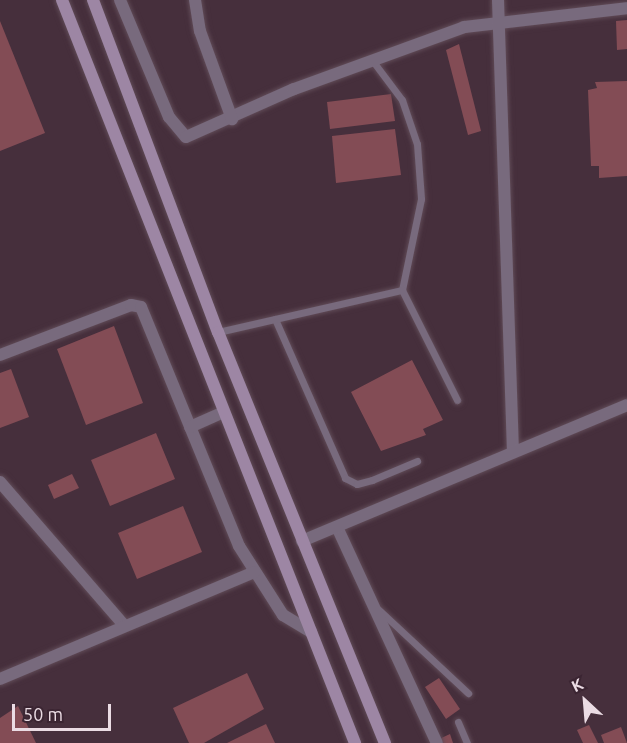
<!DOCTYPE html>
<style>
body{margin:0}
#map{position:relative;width:627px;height:743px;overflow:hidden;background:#462f3c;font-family:Ubuntu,sans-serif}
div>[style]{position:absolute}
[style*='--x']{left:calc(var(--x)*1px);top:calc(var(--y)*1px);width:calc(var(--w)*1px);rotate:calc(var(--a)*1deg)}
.building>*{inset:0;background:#834c55}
.roads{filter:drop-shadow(0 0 2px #604b57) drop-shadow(0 0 2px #604b57)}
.lane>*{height:7px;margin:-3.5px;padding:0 3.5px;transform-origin:3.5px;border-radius:3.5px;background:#786a7d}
.street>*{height:12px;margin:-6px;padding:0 6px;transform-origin:6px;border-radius:6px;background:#786a7d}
.secondary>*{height:12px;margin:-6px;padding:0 6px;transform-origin:6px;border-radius:6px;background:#9d86a4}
span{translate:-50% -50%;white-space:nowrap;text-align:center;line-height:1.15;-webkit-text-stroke:6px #3b2532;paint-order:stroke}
.north{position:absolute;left:555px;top:671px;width:60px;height:60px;-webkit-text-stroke:4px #3b2532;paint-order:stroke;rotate:334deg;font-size:16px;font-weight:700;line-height:24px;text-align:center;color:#ebdce4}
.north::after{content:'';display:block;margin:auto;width:21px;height:27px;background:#ebdce4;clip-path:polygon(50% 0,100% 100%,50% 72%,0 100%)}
.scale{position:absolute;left:12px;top:704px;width:99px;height:27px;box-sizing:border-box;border:3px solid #ebdce4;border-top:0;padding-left:8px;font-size:18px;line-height:21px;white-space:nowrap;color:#ebdce4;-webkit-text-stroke:4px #3b2532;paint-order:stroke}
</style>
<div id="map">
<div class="building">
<i style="clip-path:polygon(627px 20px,627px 49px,617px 50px,616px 21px)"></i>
<i style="clip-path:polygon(0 21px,45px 133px,0 151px)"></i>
<i style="clip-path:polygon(459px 44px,481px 131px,468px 135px,446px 50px)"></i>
<i style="clip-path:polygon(627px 81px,627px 176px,599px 178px,599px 166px,591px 166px,588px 90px,597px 88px,595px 82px)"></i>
<i style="clip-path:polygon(391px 94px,395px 121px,330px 129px,327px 102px)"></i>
<i style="clip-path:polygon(395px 129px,401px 175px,336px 183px,332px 136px)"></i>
<i style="clip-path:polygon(114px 326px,143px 403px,86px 425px,57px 349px)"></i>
<i style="clip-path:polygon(412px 360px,443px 420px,423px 429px,426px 435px,381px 451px,351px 392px)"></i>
<i style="clip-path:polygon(11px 369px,29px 417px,0 428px,0 373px)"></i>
<i style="clip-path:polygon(156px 433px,175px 479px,110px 506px,91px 460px)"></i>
<i style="clip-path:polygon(72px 474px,79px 488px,54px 499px,48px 485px)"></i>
<i style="clip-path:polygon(183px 506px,202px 552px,137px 579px,118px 533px)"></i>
<i style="clip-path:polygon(247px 673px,264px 709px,204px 743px,189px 743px,173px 708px)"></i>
<i style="clip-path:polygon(439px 678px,460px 709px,446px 719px,425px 687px)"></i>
<i style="clip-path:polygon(18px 706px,36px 743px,0 743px,0 718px)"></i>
<i style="clip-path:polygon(266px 724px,275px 743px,227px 743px)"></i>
<i style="clip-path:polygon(589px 725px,598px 743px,583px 743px,577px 730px)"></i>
<i style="clip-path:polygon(621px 727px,627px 743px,604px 743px,601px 735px)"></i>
<i style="clip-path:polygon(450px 734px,453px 743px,439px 743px,437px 740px)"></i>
</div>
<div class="roads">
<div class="lane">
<i style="--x:372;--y:60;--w:50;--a:53.1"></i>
<i style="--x:402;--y:100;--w:46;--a:71.2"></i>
<i style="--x:417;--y:144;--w:55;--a:85.8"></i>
<i style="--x:421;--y:199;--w:93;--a:101.8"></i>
<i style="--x:402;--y:290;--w:123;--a:63.4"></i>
<i style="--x:275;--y:319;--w:174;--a:66.2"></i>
<i style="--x:345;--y:478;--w:13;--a:27"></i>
<i style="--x:357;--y:484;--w:16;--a:-15"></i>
<i style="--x:372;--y:480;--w:49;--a:-22.9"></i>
<i style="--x:218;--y:332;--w:189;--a:-12.9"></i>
<i style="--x:379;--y:610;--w:122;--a:43"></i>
<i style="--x:458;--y:722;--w:23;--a:67"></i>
</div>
<div class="street">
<i style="--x:120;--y:0;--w:127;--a:67.3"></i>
<i style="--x:169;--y:117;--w:26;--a:50"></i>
<i style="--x:186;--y:137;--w:118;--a:-24"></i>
<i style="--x:294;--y:89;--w:181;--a:-20"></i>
<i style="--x:464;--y:27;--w:164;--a:-6.6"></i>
<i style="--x:195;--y:0;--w:31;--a:81"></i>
<i style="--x:200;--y:31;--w:94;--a:70"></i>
<i style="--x:498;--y:0;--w:451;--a:88.1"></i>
<i style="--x:0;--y:355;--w:140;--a:-20.9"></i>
<i style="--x:131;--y:305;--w:10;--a:11"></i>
<i style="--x:141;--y:307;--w:258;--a:67.7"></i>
<i style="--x:239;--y:546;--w:82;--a:57.5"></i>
<i style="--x:283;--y:615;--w:33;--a:31"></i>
<i style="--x:190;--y:427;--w:36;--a:-24"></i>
<i style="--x:0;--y:482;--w:189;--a:49.1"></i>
<i style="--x:337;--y:527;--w:238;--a:65.2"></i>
<i style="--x:302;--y:541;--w:352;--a:-22.7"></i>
<i style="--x:0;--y:679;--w:276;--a:-22.8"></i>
</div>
<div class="secondary">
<i style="--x:62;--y:0;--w:799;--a:68.48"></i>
<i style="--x:93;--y:0;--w:355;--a:69.4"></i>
<i style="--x:218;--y:332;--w:444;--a:67.9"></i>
</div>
</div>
<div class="north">K</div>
<div class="scale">50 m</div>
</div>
